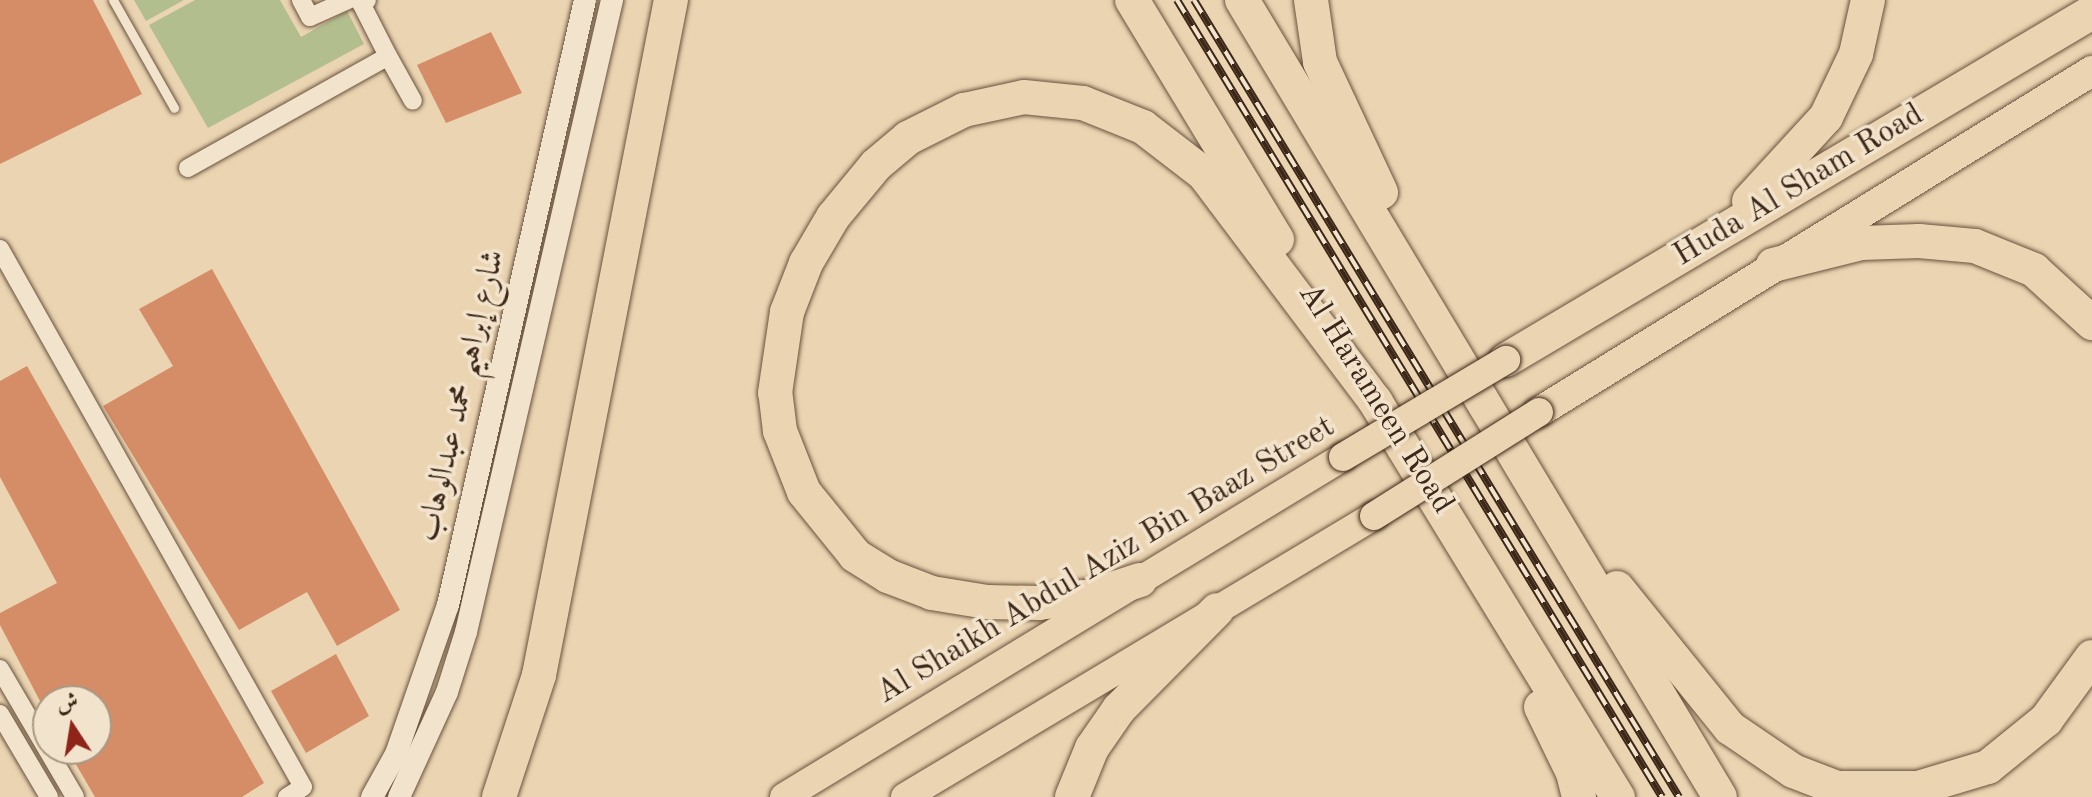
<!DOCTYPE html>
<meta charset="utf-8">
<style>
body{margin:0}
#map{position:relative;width:2092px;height:797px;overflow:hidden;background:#ebd4b1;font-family:"Old Standard TT",Amiri,serif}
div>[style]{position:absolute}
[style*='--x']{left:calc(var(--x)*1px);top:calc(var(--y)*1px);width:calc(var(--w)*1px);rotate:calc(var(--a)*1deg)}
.green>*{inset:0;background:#b3be8f}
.building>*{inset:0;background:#d48d67}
.roads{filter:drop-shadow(0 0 2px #68523e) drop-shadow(0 0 2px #68523e)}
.service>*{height:9px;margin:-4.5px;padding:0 4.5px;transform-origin:4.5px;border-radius:4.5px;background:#f2e3cc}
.minor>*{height:18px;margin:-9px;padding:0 9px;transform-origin:9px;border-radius:9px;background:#f2e3cc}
.tertiary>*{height:22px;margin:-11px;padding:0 11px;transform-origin:11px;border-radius:11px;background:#f2e3cc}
.primary>*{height:28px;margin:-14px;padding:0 14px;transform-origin:14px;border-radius:14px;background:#ebd4b1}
.trunk>*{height:30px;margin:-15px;padding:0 15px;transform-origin:15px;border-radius:15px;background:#ebd4b1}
.motorway>*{height:34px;margin:-17px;padding:0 17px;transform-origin:17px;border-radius:17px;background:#ebd4b1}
.rail>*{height:8px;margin-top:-4px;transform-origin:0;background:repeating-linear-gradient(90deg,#f2e3cc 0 15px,#3c2718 0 30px);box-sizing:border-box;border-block:2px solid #3c2718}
.bridges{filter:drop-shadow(0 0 2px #3c2718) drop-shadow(0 0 2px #3c2718)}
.primary-bridge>*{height:28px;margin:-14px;padding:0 14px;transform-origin:14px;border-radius:14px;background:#ebd4b1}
span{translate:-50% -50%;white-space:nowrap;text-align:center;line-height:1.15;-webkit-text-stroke:7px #f2e3cc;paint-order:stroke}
.street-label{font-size:32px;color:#3c2718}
.north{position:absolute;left:32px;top:685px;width:80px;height:80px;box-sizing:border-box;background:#f2e3cc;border:2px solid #a99884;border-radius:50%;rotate:348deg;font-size:22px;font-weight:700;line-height:32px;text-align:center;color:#3c2718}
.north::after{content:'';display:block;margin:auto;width:28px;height:36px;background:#8f2418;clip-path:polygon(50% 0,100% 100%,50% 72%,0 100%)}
</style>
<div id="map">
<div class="green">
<i style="clip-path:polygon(134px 0,184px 0,146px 21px)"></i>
<i style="clip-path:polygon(195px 0,280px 0,301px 37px,347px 11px,364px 44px,208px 128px,149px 25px)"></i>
</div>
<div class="building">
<i style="clip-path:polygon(0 0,93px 0,142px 94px,0 164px)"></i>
<i style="clip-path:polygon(491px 32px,522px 93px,446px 123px,417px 65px)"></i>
<i style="clip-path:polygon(212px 269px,400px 610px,337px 646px,307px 592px,239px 630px,103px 406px,173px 366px,139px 309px)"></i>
<i style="clip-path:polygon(27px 366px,264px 783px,242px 797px,95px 797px,67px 749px,96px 749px,96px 701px,40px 701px,0 625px,0 613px,57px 583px,0 477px,0 381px)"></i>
<i style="clip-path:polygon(336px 654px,369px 716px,306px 753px,271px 691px)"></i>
</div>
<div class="roads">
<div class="service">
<i style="--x:113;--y:0;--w:124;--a:60.5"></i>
</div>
<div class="minor">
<i style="--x:301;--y:0;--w:19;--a:62"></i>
<i style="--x:310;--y:17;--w:42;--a:-24.1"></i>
<i style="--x:367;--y:0;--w:7;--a:153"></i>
<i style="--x:361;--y:3;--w:59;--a:63"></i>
<i style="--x:188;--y:168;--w:229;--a:-29.2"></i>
<i style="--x:388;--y:56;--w:51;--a:60.9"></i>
<i style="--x:0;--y:249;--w:617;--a:60.61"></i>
<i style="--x:303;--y:787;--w:19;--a:148"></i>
<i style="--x:0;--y:669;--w:148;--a:59.6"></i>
<i style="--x:0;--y:714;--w:96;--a:59.4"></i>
</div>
<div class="tertiary">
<i style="--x:372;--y:797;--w:49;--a:-60.8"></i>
<i style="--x:396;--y:754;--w:158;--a:-70.8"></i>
<i style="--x:448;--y:605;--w:620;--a:-77.24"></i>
<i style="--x:399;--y:797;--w:115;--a:-65.4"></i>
<i style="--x:447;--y:692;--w:63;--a:-72.4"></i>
<i style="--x:466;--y:632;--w:649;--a:-76.99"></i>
</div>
<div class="primary">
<i style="--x:784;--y:797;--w:654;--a:-31.31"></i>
<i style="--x:905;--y:797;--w:547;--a:-30.93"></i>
</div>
<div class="trunk">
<i style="--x:1539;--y:412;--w:650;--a:-31.66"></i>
</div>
<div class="motorway">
<i style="--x:1132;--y:0;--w:280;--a:58.8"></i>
<i style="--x:1242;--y:0;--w:929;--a:59.05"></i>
<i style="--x:1311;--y:0;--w:63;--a:81.7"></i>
<i style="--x:1320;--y:62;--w:144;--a:64.9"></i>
<i style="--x:1749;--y:201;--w:114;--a:-47.5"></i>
<i style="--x:1826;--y:117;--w:70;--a:-64.5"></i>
<i style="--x:1856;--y:54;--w:55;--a:-77.5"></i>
<i style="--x:1773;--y:265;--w:91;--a:-14"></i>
<i style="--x:1861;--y:243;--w:58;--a:-2"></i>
<i style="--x:1919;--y:241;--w:56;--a:5.1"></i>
<i style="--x:1975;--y:246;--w:64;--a:22.1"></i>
<i style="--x:2034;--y:270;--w:79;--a:42.4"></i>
<i style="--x:1506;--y:360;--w:682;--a:-30.7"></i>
<i style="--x:1375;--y:401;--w:465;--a:58.5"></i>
<i style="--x:1140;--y:580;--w:52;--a:161.9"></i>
<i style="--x:1091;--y:596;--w:52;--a:172.3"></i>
<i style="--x:1039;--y:603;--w:52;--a:-178.9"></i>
<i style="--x:987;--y:602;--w:56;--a:-170.7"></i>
<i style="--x:932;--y:593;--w:47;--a:-158.9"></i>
<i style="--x:888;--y:576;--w:39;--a:-148"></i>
<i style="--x:855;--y:555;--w:81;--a:-129"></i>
<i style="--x:804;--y:492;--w:66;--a:-111.5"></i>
<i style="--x:780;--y:431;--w:38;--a:-97"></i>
<i style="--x:775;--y:393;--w:82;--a:-81.6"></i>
<i style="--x:787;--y:312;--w:53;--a:-68.8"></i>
<i style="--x:806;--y:263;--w:53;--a:-59.6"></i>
<i style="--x:833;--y:217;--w:67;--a:-50.4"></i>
<i style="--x:876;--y:165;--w:42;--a:-40.2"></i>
<i style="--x:908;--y:138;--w:63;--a:-26.6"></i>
<i style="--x:964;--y:110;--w:61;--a:-12.2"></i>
<i style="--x:1024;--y:97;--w:59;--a:5.8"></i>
<i style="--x:1083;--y:103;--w:65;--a:21.8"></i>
<i style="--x:1143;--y:127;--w:77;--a:37.6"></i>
<i style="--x:1204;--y:174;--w:286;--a:53"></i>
<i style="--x:1617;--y:588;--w:180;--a:51.1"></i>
<i style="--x:1730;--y:728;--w:76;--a:34.3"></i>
<i style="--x:1793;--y:771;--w:47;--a:21.1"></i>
<i style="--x:1837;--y:788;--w:81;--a:0"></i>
<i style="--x:1918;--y:788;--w:73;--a:-16.7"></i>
<i style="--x:1988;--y:767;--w:75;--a:-39"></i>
<i style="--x:2046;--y:720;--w:78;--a:-53.9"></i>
<i style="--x:1541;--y:707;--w:73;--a:64.1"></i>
<i style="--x:1573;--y:773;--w:25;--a:76"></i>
<i style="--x:499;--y:797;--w:128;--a:-71.8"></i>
<i style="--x:539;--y:675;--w:688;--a:-78.94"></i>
<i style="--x:1072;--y:797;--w:53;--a:-67.8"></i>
<i style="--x:1092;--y:748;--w:47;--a:-55.3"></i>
<i style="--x:1119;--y:709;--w:139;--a:-45.3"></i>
</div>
</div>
<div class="rail">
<i style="--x:1177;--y:0;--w:933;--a:58.68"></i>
<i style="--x:1194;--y:0;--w:933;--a:58.68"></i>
</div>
<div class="bridges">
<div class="primary-bridge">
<i style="--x:1343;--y:457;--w:190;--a:-30.8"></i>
<i style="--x:1374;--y:516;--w:195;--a:-32.2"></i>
</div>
</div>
<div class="street-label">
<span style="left:1799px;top:186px;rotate:-31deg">Huda Al Sham Road</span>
<span style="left:462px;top:396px;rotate:-77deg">شارع إبراهيم محمد عبدالوهاب</span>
<span style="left:1375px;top:399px;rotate:58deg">Al Harameen Road</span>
<span style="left:1106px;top:561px;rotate:-31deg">Al Shaikh Abdul Aziz Bin Baaz Street</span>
</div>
<div class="north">ش</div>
</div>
